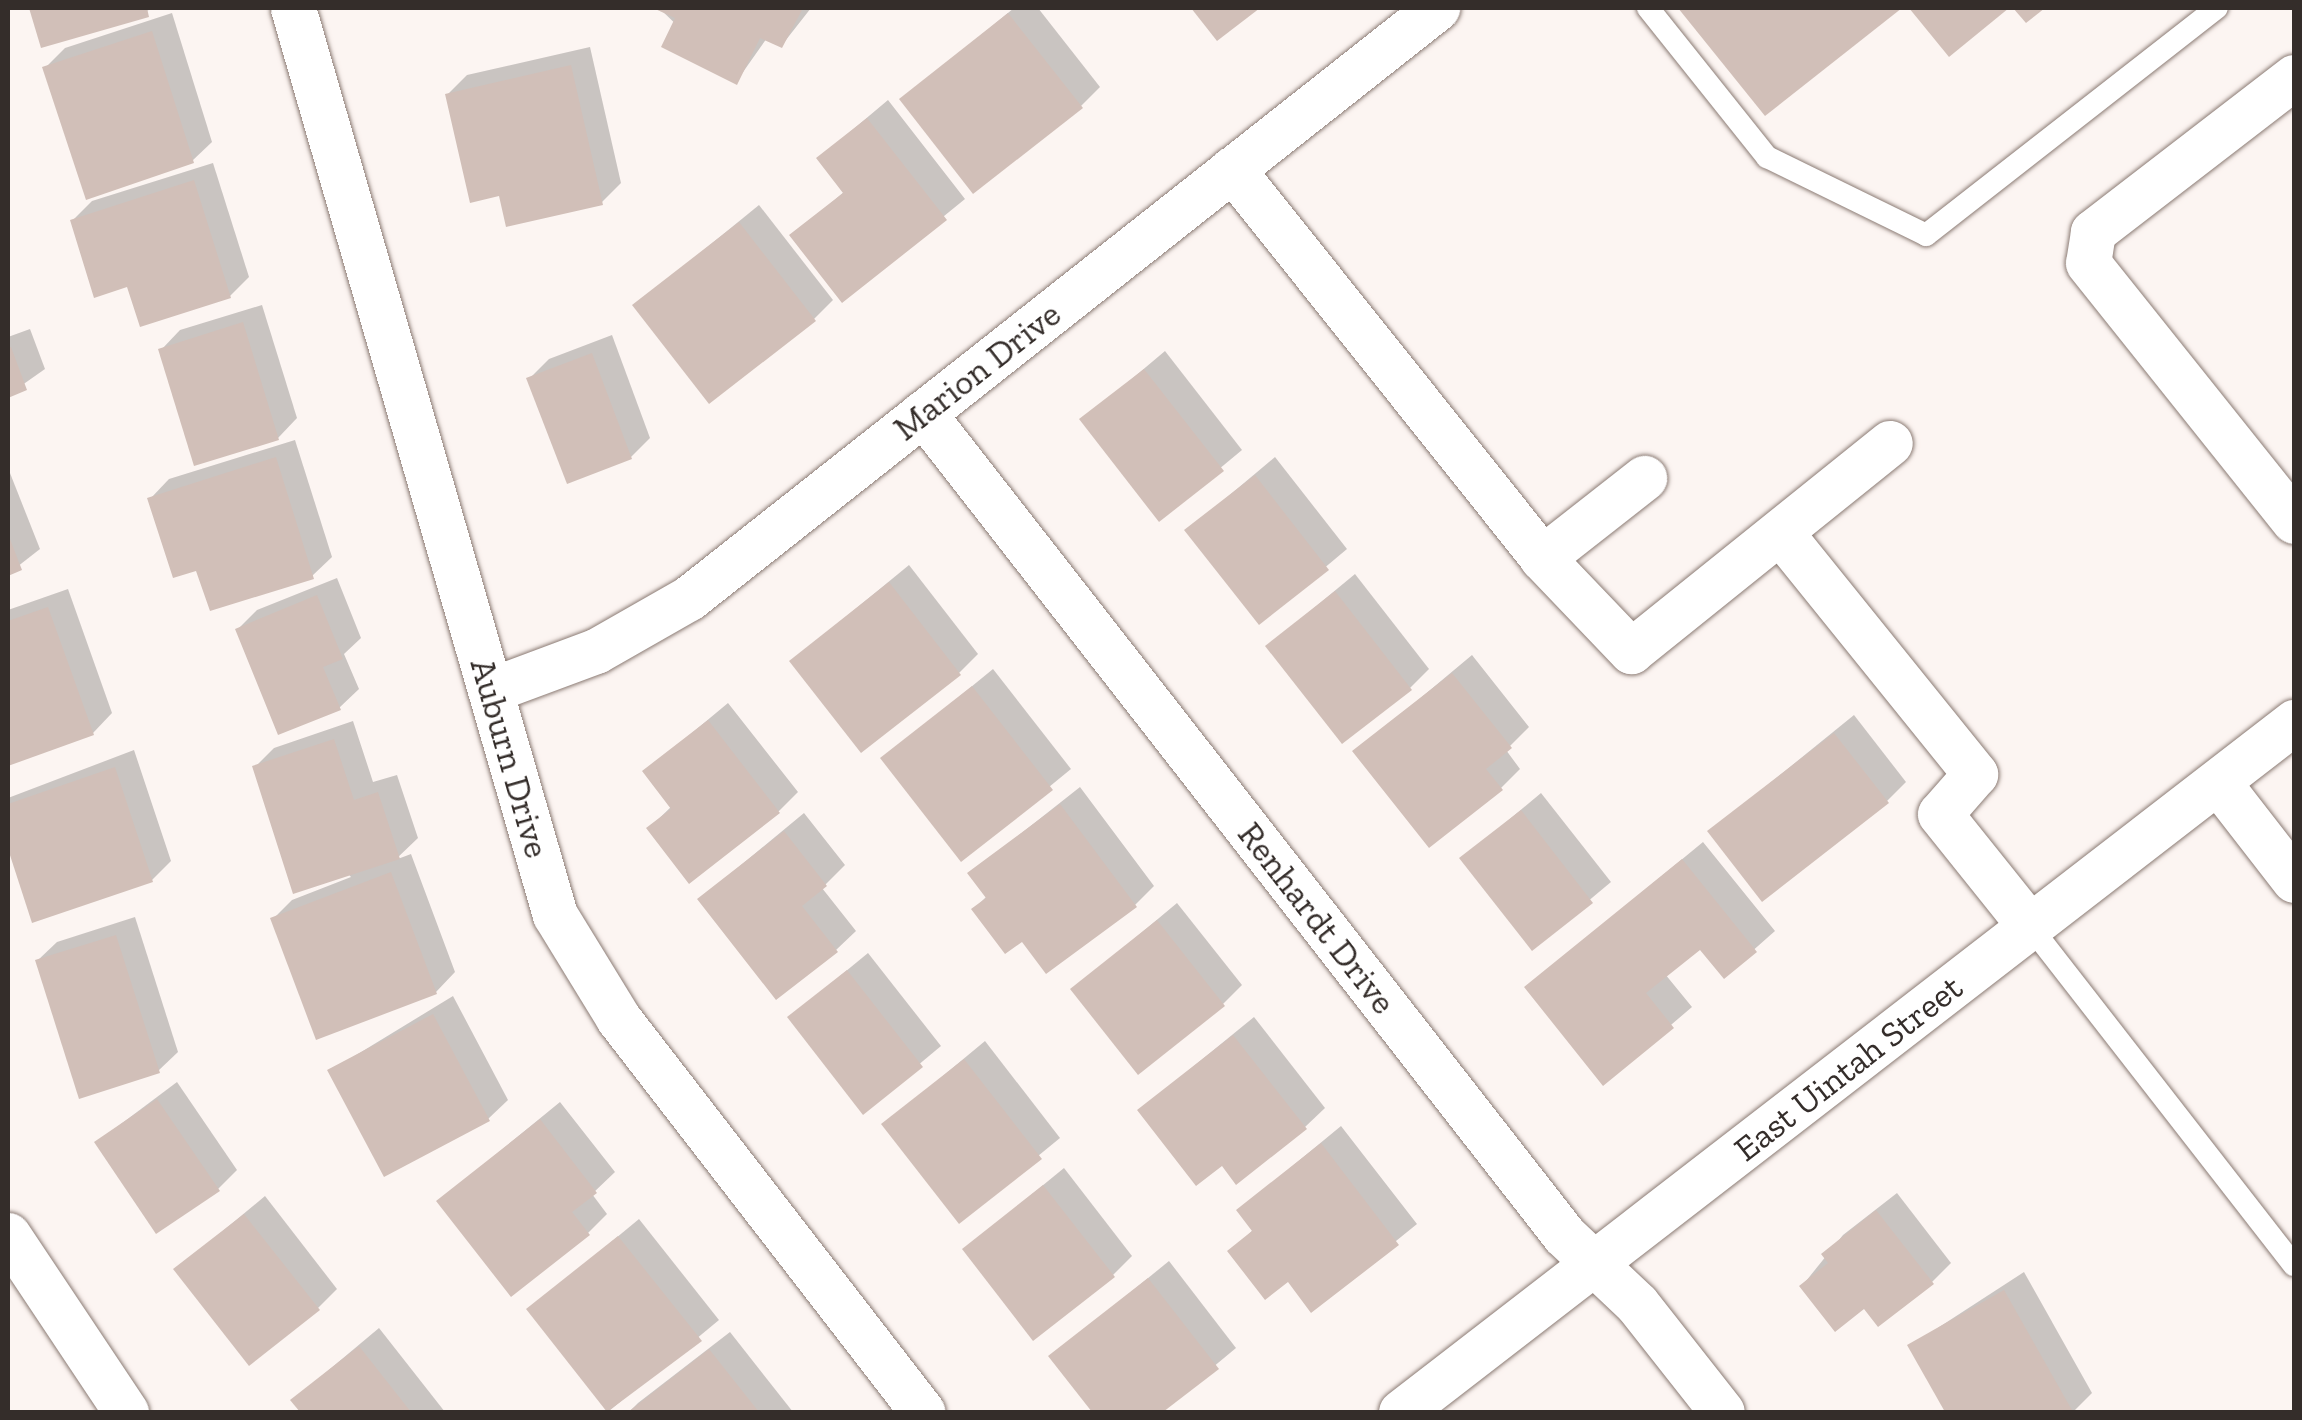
<!DOCTYPE html>
<style>
body{margin:0}
#map{position:relative;width:2302px;height:1420px;overflow:hidden;background:#fcf5f2;font-family:"Zilla Slab",serif}
div>[style]{position:absolute}
[style*='--x']{left:calc(var(--x)*1px);top:calc(var(--y)*1px);width:calc(var(--w)*1px);rotate:calc(var(--a)*1deg)}
.shadow>*{inset:0;background:#0003}
.building>*{inset:0;background:#d1bfb8}
.roads{filter:drop-shadow(0 0 2px #8b7b74) drop-shadow(0 0 2px #8b7b74)}
.lane>*{height:22px;margin:-11px;padding:0 11px;transform-origin:11px;border-radius:11px;background:#fff}
.street>*{height:45px;margin:-22.5px;padding:0 22.5px;transform-origin:22.5px;border-radius:22.5px;background:#fff}
span{translate:-50% -50%;white-space:nowrap;text-align:center;line-height:1.15;-webkit-text-stroke:8px #fff;paint-order:stroke}
.street-label{font-size:35px;color:#342d2a}
.frame{position:absolute;inset:0;border:10px solid #342d2a;pointer-events:none}
</style>
<div id="map">
<div class="shadow">
<i style="clip-path:polygon(32px 8px,155px 8px,43px 45px)"></i>
<i style="clip-path:polygon(659px 8px,811px 8px,782px 45px,767px 38px,736px 82px)"></i>
<i style="clip-path:polygon(1014px 8px,1038px 8px,1100px 87px,1081px 106px,903px 99px)"></i>
<i style="clip-path:polygon(1681px 8px,1898px 8px,1766px 113px)"></i>
<i style="clip-path:polygon(172px 13px,212px 142px,192px 161px,45px 68px,65px 48px)"></i>
<i style="clip-path:polygon(590px 47px,621px 183px,602px 202px,501px 193px,447px 95px,467px 75px)"></i>
<i style="clip-path:polygon(888px 100px,965px 199px,842px 299px,793px 236px,845px 191px,819px 158px)"></i>
<i style="clip-path:polygon(213px 163px,249px 277px,230px 296px,129px 284px,73px 220px,92px 201px)"></i>
<i style="clip-path:polygon(759px 205px,833px 300px,814px 319px,635px 306px)"></i>
<i style="clip-path:polygon(262px 305px,297px 418px,278px 438px,161px 350px,180px 330px)"></i>
<i style="clip-path:polygon(30px 329px,45px 369px,8px 395px,8px 337px)"></i>
<i style="clip-path:polygon(612px 335px,650px 438px,631px 457px,529px 379px,549px 359px)"></i>
<i style="clip-path:polygon(1165px 351px,1242px 450px,1160px 518px,1083px 420px)"></i>
<i style="clip-path:polygon(295px 440px,332px 557px,312px 576px,198px 568px,150px 499px,169px 479px)"></i>
<i style="clip-path:polygon(1275px 457px,1347px 549px,1260px 622px,1188px 530px)"></i>
<i style="clip-path:polygon(8px 468px,40px 549px,8px 574px)"></i>
<i style="clip-path:polygon(909px 565px,978px 654px,959px 673px,792px 661px)"></i>
<i style="clip-path:polygon(1355px 574px,1429px 669px,1410px 688px,1268px 646px)"></i>
<i style="clip-path:polygon(337px 578px,361px 638px,344px 654px,359px 689px,339px 708px,238px 629px,257px 610px)"></i>
<i style="clip-path:polygon(68px 589px,112px 713px,93px 733px,8px 763px,8px 610px)"></i>
<i style="clip-path:polygon(1472px 655px,1529px 727px,1506px 750px,1520px 769px,1501px 788px,1356px 752px)"></i>
<i style="clip-path:polygon(993px 669px,1071px 769px,961px 859px,883px 759px)"></i>
<i style="clip-path:polygon(728px 703px,798px 792px,779px 811px,649px 828px,672px 806px,645px 772px)"></i>
<i style="clip-path:polygon(1854px 715px,1906px 782px,1887px 801px,1711px 831px)"></i>
<i style="clip-path:polygon(353px 721px,373px 782px,397px 775px,418px 838px,395px 860px,411px 854px,455px 972px,436px 992px,273px 919px,292px 900px,351px 877px,255px 767px,274px 748px)"></i>
<i style="clip-path:polygon(134px 750px,171px 861px,152px 880px,34px 920px,8px 841px,8px 798px)"></i>
<i style="clip-path:polygon(1080px 787px,1154px 886px,1135px 905px,1023px 938px,974px 909px,987px 896px,971px 873px)"></i>
<i style="clip-path:polygon(1541px 793px,1611px 882px,1532px 948px,1462px 859px)"></i>
<i style="clip-path:polygon(804px 813px,845px 865px,822px 888px,856px 931px,836px 950px,700px 899px)"></i>
<i style="clip-path:polygon(1703px 842px,1775px 931px,1724px 976px,1700px 946px,1665px 974px,1692px 1007px,1604px 1082px,1527px 987px)"></i>
<i style="clip-path:polygon(1177px 903px,1242px 985px,1223px 1004px,1074px 989px)"></i>
<i style="clip-path:polygon(135px 917px,178px 1052px,158px 1071px,37px 961px,57px 942px)"></i>
<i style="clip-path:polygon(868px 953px,941px 1046px,863px 1111px,790px 1017px)"></i>
<i style="clip-path:polygon(453px 996px,508px 1100px,488px 1119px,330px 1071px)"></i>
<i style="clip-path:polygon(1254px 1017px,1325px 1108px,1305px 1127px,1222px 1163px,1140px 1110px)"></i>
<i style="clip-path:polygon(985px 1041px,1060px 1138px,960px 1220px,885px 1124px)"></i>
<i style="clip-path:polygon(177px 1082px,237px 1170px,218px 1189px,97px 1142px)"></i>
<i style="clip-path:polygon(560px 1102px,615px 1172px,592px 1194px,607px 1214px,588px 1233px,439px 1201px)"></i>
<i style="clip-path:polygon(1341px 1126px,1417px 1224px,1312px 1309px,1288px 1279px,1231px 1251px,1254px 1229px,1239px 1210px)"></i>
<i style="clip-path:polygon(1064px 1168px,1132px 1256px,1113px 1275px,965px 1249px)"></i>
<i style="clip-path:polygon(1897px 1193px,1951px 1263px,1932px 1282px,1864px 1305px,1802px 1286px,1843px 1235px)"></i>
<i style="clip-path:polygon(265px 1196px,337px 1289px,318px 1308px,177px 1269px)"></i>
<i style="clip-path:polygon(639px 1219px,719px 1320px,609px 1411px,529px 1310px)"></i>
<i style="clip-path:polygon(1169px 1261px,1236px 1348px,1159px 1412px,1095px 1412px,1051px 1357px)"></i>
<i style="clip-path:polygon(2024px 1272px,2092px 1393px,2073px 1412px,1947px 1412px,1910px 1346px)"></i>
<i style="clip-path:polygon(379px 1328px,445px 1412px,303px 1412px,293px 1400px)"></i>
<i style="clip-path:polygon(730px 1332px,793px 1412px,629px 1412px,638px 1403px)"></i>
</div>
<div class="building">
<i style="clip-path:polygon(29px 8px,147px 8px,149px 17px,41px 48px)"></i>
<i style="clip-path:polygon(653px 8px,803px 8px,782px 48px,760px 38px,737px 85px,661px 47px,675px 18px)"></i>
<i style="clip-path:polygon(1191px 8px,1260px 8px,1217px 41px)"></i>
<i style="clip-path:polygon(1678px 8px,1902px 8px,1765px 116px)"></i>
<i style="clip-path:polygon(1909px 8px,2009px 8px,1949px 57px)"></i>
<i style="clip-path:polygon(2013px 8px,2045px 8px,2026px 23px)"></i>
<i style="clip-path:polygon(1008px 13px,1083px 108px,973px 194px,899px 99px)"></i>
<i style="clip-path:polygon(152px 31px,194px 163px,86px 200px,42px 67px)"></i>
<i style="clip-path:polygon(571px 65px,603px 205px,506px 227px,499px 196px,470px 203px,445px 94px)"></i>
<i style="clip-path:polygon(867px 118px,947px 220px,842px 303px,789px 235px,843px 193px,816px 158px)"></i>
<i style="clip-path:polygon(194px 180px,231px 298px,140px 327px,127px 287px,94px 298px,70px 220px)"></i>
<i style="clip-path:polygon(739px 222px,816px 321px,709px 404px,632px 305px)"></i>
<i style="clip-path:polygon(243px 322px,279px 440px,194px 466px,158px 349px)"></i>
<i style="clip-path:polygon(11px 347px,27px 390px,8px 398px,8px 348px)"></i>
<i style="clip-path:polygon(592px 353px,632px 459px,567px 484px,526px 378px)"></i>
<i style="clip-path:polygon(1144px 369px,1224px 471px,1159px 522px,1079px 419px)"></i>
<i style="clip-path:polygon(276px 457px,314px 579px,210px 611px,196px 571px,173px 578px,147px 498px)"></i>
<i style="clip-path:polygon(1255px 475px,1329px 570px,1259px 625px,1184px 530px)"></i>
<i style="clip-path:polygon(8px 534px,22px 570px,8px 576px)"></i>
<i style="clip-path:polygon(889px 582px,961px 675px,861px 753px,789px 661px)"></i>
<i style="clip-path:polygon(1335px 591px,1412px 690px,1342px 744px,1265px 646px)"></i>
<i style="clip-path:polygon(317px 595px,343px 659px,323px 667px,341px 710px,278px 735px,235px 629px)"></i>
<i style="clip-path:polygon(48px 607px,94px 735px,8px 766px,8px 621px)"></i>
<i style="clip-path:polygon(1452px 673px,1512px 748px,1486px 769px,1503px 790px,1429px 848px,1352px 751px)"></i>
<i style="clip-path:polygon(972px 686px,1053px 790px,961px 862px,880px 758px)"></i>
<i style="clip-path:polygon(708px 720px,780px 813px,689px 884px,646px 828px,671px 809px,642px 771px)"></i>
<i style="clip-path:polygon(1834px 733px,1889px 803px,1762px 902px,1707px 831px)"></i>
<i style="clip-path:polygon(334px 739px,354px 800px,378px 792px,400px 859px,293px 894px,252px 766px)"></i>
<i style="clip-path:polygon(115px 767px,153px 882px,32px 923px,8px 849px,8px 804px)"></i>
<i style="clip-path:polygon(1060px 804px,1137px 907px,1046px 974px,1022px 942px,1005px 954px,971px 909px,986px 898px,967px 873px)"></i>
<i style="clip-path:polygon(1521px 810px,1593px 903px,1532px 951px,1459px 858px)"></i>
<i style="clip-path:polygon(784px 831px,827px 886px,802px 906px,838px 952px,776px 1000px,697px 899px)"></i>
<i style="clip-path:polygon(1682px 859px,1757px 952px,1724px 979px,1700px 950px,1646px 993px,1674px 1028px,1603px 1086px,1524px 987px)"></i>
<i style="clip-path:polygon(391px 872px,437px 994px,316px 1040px,270px 918px)"></i>
<i style="clip-path:polygon(1157px 920px,1225px 1006px,1138px 1075px,1070px 989px)"></i>
<i style="clip-path:polygon(116px 935px,160px 1073px,79px 1099px,35px 960px)"></i>
<i style="clip-path:polygon(847px 970px,923px 1067px,863px 1115px,787px 1017px)"></i>
<i style="clip-path:polygon(433px 1014px,490px 1121px,384px 1177px,327px 1070px)"></i>
<i style="clip-path:polygon(1233px 1035px,1307px 1129px,1236px 1185px,1222px 1166px,1196px 1186px,1137px 1110px)"></i>
<i style="clip-path:polygon(964px 1059px,1042px 1159px,959px 1224px,881px 1124px)"></i>
<i style="clip-path:polygon(157px 1099px,220px 1191px,156px 1234px,94px 1142px)"></i>
<i style="clip-path:polygon(540px 1119px,597px 1193px,572px 1212px,590px 1235px,511px 1297px,436px 1201px)"></i>
<i style="clip-path:polygon(1321px 1143px,1399px 1245px,1311px 1313px,1288px 1282px,1265px 1300px,1227px 1251px,1252px 1231px,1236px 1210px)"></i>
<i style="clip-path:polygon(1043px 1185px,1115px 1277px,1033px 1341px,962px 1249px)"></i>
<i style="clip-path:polygon(1876px 1210px,1934px 1284px,1878px 1327px,1864px 1309px,1835px 1332px,1799px 1286px,1828px 1263px,1821px 1254px)"></i>
<i style="clip-path:polygon(244px 1214px,320px 1310px,249px 1366px,173px 1269px)"></i>
<i style="clip-path:polygon(618px 1236px,702px 1341px,607px 1412px,526px 1309px)"></i>
<i style="clip-path:polygon(1148px 1278px,1219px 1369px,1163px 1412px,1092px 1412px,1048px 1356px)"></i>
<i style="clip-path:polygon(2004px 1290px,2073px 1412px,1945px 1412px,1907px 1345px)"></i>
<i style="clip-path:polygon(359px 1346px,411px 1412px,300px 1412px,290px 1400px)"></i>
<i style="clip-path:polygon(709px 1349px,759px 1412px,628px 1412px)"></i>
</div>
<div class="roads">
<div class="lane">
<i style="--x:1648;--y:8;--w:191;--a:51.4"></i>
<i style="--x:1767;--y:157;--w:177;--a:26.1"></i>
<i style="--x:1926;--y:235;--w:369;--a:-38"></i>
<i style="--x:2029;--y:925;--w:431;--a:52.1"></i>
</div>
<div class="street">
<i style="--x:293;--y:8;--w:944;--a:73.89"></i>
<i style="--x:555;--y:915;--w:121;--a:58.5"></i>
<i style="--x:618;--y:1018;--w:498;--a:52.3"></i>
<i style="--x:2294;--y:77;--w:254;--a:142.4"></i>
<i style="--x:2093;--y:232;--w:31;--a:99"></i>
<i style="--x:2088;--y:263;--w:330;--a:51.4"></i>
<i style="--x:1232;--y:169;--w:497;--a:51.4"></i>
<i style="--x:1542;--y:558;--w:130;--a:-38.1"></i>
<i style="--x:923;--y:413;--w:1042;--a:52.05"></i>
<i style="--x:1564;--y:1235;--w:100;--a:43.4"></i>
<i style="--x:1637;--y:1304;--w:137;--a:51.8"></i>
<i style="--x:1780;--y:532;--w:311;--a:51.1"></i>
<i style="--x:1975;--y:774;--w:53;--a:131.2"></i>
<i style="--x:1940;--y:814;--w:142;--a:51.3"></i>
<i style="--x:1542;--y:558;--w:129;--a:46.3"></i>
<i style="--x:1631;--y:651;--w:332;--a:-38.8"></i>
<i style="--x:491;--y:690;--w:112;--a:-20.4"></i>
<i style="--x:596;--y:651;--w:107;--a:-29.7"></i>
<i style="--x:689;--y:598;--w:953;--a:-38.27"></i>
<i style="--x:2218;--y:782;--w:124;--a:52.2"></i>
<i style="--x:8;--y:1235;--w:213;--a:56.3"></i>
<i style="--x:1401;--y:1412;--w:1129;--a:-37.69"></i>
</div>
</div>
<div class="street-label">
<span style="left:977px;top:371px;rotate:-38deg">Marion Drive</span>
<span style="left:510px;top:758px;rotate:74deg">Auburn Drive</span>
<span style="left:1317px;top:918px;rotate:52deg">Renhardt Drive</span>
<span style="left:1848px;top:1068px;rotate:-38deg">East Uintah Street</span>
</div>
<div class="frame"></div>
</div>
